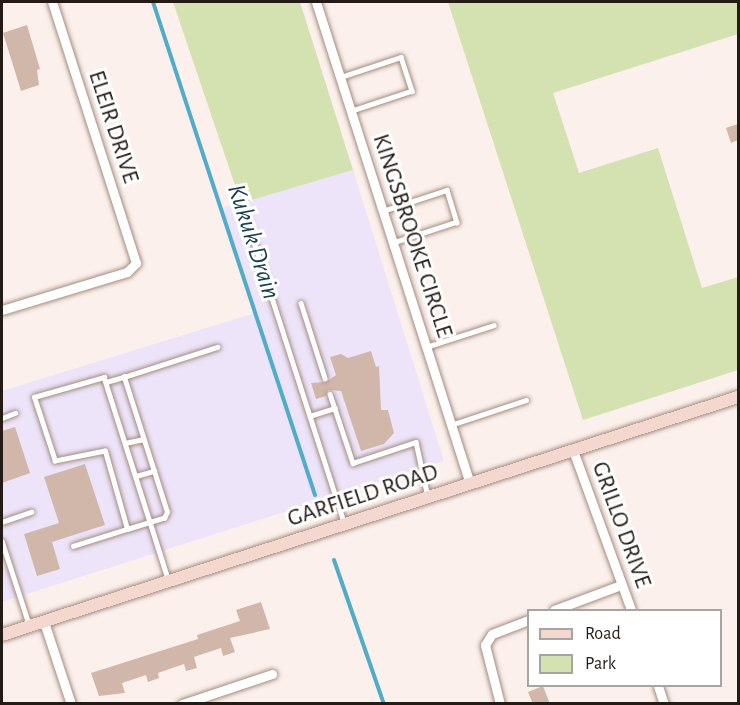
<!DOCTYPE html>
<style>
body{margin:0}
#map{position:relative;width:740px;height:705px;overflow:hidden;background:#fbf0eb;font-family:"Alegreya Sans",sans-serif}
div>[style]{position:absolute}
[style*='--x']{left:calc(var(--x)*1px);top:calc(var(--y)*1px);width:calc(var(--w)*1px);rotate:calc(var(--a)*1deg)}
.commercial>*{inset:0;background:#ede4f9}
.green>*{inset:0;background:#d4e1b0}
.stream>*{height:4px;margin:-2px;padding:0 2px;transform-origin:2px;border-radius:2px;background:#50acca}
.building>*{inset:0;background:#d1b7aa}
.roads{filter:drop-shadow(0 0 2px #a58c80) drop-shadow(0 0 2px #a58c80)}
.lane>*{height:4.5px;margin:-2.25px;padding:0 2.25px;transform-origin:2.25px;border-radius:2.25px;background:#fff}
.street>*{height:9px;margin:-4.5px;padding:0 4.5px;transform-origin:4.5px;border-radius:4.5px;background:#fff}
.secondary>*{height:12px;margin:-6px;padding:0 6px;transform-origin:6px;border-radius:6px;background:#f4d7ce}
span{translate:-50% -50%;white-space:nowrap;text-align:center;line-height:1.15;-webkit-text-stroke:6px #fff;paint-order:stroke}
.street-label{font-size:24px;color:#241b16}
.water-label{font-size:26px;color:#18414e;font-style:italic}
.frame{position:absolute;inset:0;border:3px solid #241b16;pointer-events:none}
.legend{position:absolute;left:527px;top:609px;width:195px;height:78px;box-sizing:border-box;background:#fff;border:2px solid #a7a4a2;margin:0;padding:8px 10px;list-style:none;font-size:18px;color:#241b16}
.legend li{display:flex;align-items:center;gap:12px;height:30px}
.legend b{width:30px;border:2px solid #a7a4a2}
</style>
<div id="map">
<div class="commercial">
<i style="clip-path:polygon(353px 170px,444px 461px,2px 602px,2px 391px,255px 313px,221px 208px)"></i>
</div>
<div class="green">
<i style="clip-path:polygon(173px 2px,300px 2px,353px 170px,241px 203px)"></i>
<i style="clip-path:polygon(448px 2px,738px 2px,738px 34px,553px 93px,579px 173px,658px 148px,702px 288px,738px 277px,738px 370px,583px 420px)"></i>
</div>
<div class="stream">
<i style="--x:153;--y:2;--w:519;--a:71.81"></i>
<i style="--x:334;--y:560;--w:152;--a:70.9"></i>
</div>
<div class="building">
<i style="clip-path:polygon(27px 25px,40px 69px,37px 70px,39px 85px,21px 91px,3px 33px)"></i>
<i style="clip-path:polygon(738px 124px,738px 140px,731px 143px,726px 128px)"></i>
<i style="clip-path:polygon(371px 351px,376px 367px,379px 366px,381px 410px,388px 410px,394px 433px,384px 444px,361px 451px,341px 391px,328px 390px,326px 396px,316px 399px,311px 383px,326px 382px,336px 375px,330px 357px,341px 354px,348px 358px)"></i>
<i style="clip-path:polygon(15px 427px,30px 473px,2px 483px,2px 431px)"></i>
<i style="clip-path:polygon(85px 464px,105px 525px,52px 542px,60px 569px,37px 576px,24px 534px,59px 523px,44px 477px)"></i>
<i style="clip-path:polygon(261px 602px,270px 629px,230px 638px,235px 652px,223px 656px,221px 648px,194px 657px,197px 668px,186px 671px,184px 664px,158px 673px,159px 678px,148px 682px,146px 675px,122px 683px,125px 693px,99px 696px,91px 673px,198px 639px,197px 635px,240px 621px,236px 610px)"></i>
<i style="clip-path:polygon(543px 686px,550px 704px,533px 704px,528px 692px)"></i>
</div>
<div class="roads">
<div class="lane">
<i style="--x:341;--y:77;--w:63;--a:-18.4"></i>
<i style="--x:401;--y:57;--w:36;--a:72"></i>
<i style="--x:412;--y:91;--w:63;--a:161.6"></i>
<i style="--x:383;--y:211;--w:67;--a:-18.2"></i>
<i style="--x:447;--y:190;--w:34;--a:73"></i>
<i style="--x:457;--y:222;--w:67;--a:161.8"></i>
<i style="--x:247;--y:220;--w:318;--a:72.2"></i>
<i style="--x:301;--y:303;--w:79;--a:72.3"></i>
<i style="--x:426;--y:347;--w:71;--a:-17.9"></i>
<i style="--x:106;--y:382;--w:19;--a:-16"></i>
<i style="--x:330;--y:394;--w:73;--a:71.6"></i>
<i style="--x:353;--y:463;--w:66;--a:-18.4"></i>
<i style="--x:416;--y:442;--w:56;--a:77.7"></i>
<i style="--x:310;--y:416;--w:26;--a:-18"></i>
<i style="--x:2;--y:418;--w:14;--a:-21"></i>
<i style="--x:451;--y:425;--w:79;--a:-18.4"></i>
<i style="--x:125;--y:443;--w:19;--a:-12"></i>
<i style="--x:136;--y:476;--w:19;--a:-16"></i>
<i style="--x:2;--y:522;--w:31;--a:-19"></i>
<i style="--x:127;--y:529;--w:39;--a:-17"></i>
<i style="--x:164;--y:518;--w:7;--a:-63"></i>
<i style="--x:167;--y:512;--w:142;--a:-107.7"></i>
<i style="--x:124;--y:377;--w:98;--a:-17.9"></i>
<i style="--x:2;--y:541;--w:87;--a:72"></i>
<i style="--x:73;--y:546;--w:57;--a:-17.5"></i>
<i style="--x:127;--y:529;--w:81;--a:-105.8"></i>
<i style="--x:105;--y:451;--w:51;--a:168.7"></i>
<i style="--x:55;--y:461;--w:67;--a:-108.2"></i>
<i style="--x:34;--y:397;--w:73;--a:-15.9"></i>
<i style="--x:104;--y:377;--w:212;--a:72.4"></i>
</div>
<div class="street">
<i style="--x:316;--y:2;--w:506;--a:72.28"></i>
<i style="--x:2;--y:310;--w:131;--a:-16.9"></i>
<i style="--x:127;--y:272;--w:13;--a:-45"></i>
<i style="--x:136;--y:263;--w:274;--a:-107.8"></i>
<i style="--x:574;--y:453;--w:167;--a:70"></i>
<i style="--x:554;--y:610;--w:72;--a:-20.5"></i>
<i style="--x:44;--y:622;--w:86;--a:71.8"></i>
<i style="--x:658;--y:686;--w:19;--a:72"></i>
<i style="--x:182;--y:704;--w:95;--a:-18.4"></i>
<i style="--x:500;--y:704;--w:61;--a:-104.3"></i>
<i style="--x:485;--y:645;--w:13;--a:-58"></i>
<i style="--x:492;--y:634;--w:39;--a:-21"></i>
</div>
<div class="secondary">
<i style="--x:2;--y:635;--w:774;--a:-17.92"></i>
</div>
</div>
<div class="street-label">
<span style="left:113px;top:127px;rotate:72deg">ELEIR DRIVE</span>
<span style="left:412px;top:236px;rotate:72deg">KINGSBROOKE CIRCLE</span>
<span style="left:363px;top:496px;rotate:-18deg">GARFIELD ROAD</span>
<span style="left:621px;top:525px;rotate:70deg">GRILLO DRIVE</span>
</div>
<div class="water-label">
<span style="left:253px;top:242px;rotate:72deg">Kukuk Drain</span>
</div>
<div class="frame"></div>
<ul class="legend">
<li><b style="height:8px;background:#f4d7ce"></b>Road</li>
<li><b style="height:16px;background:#d4e1b0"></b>Park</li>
</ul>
</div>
